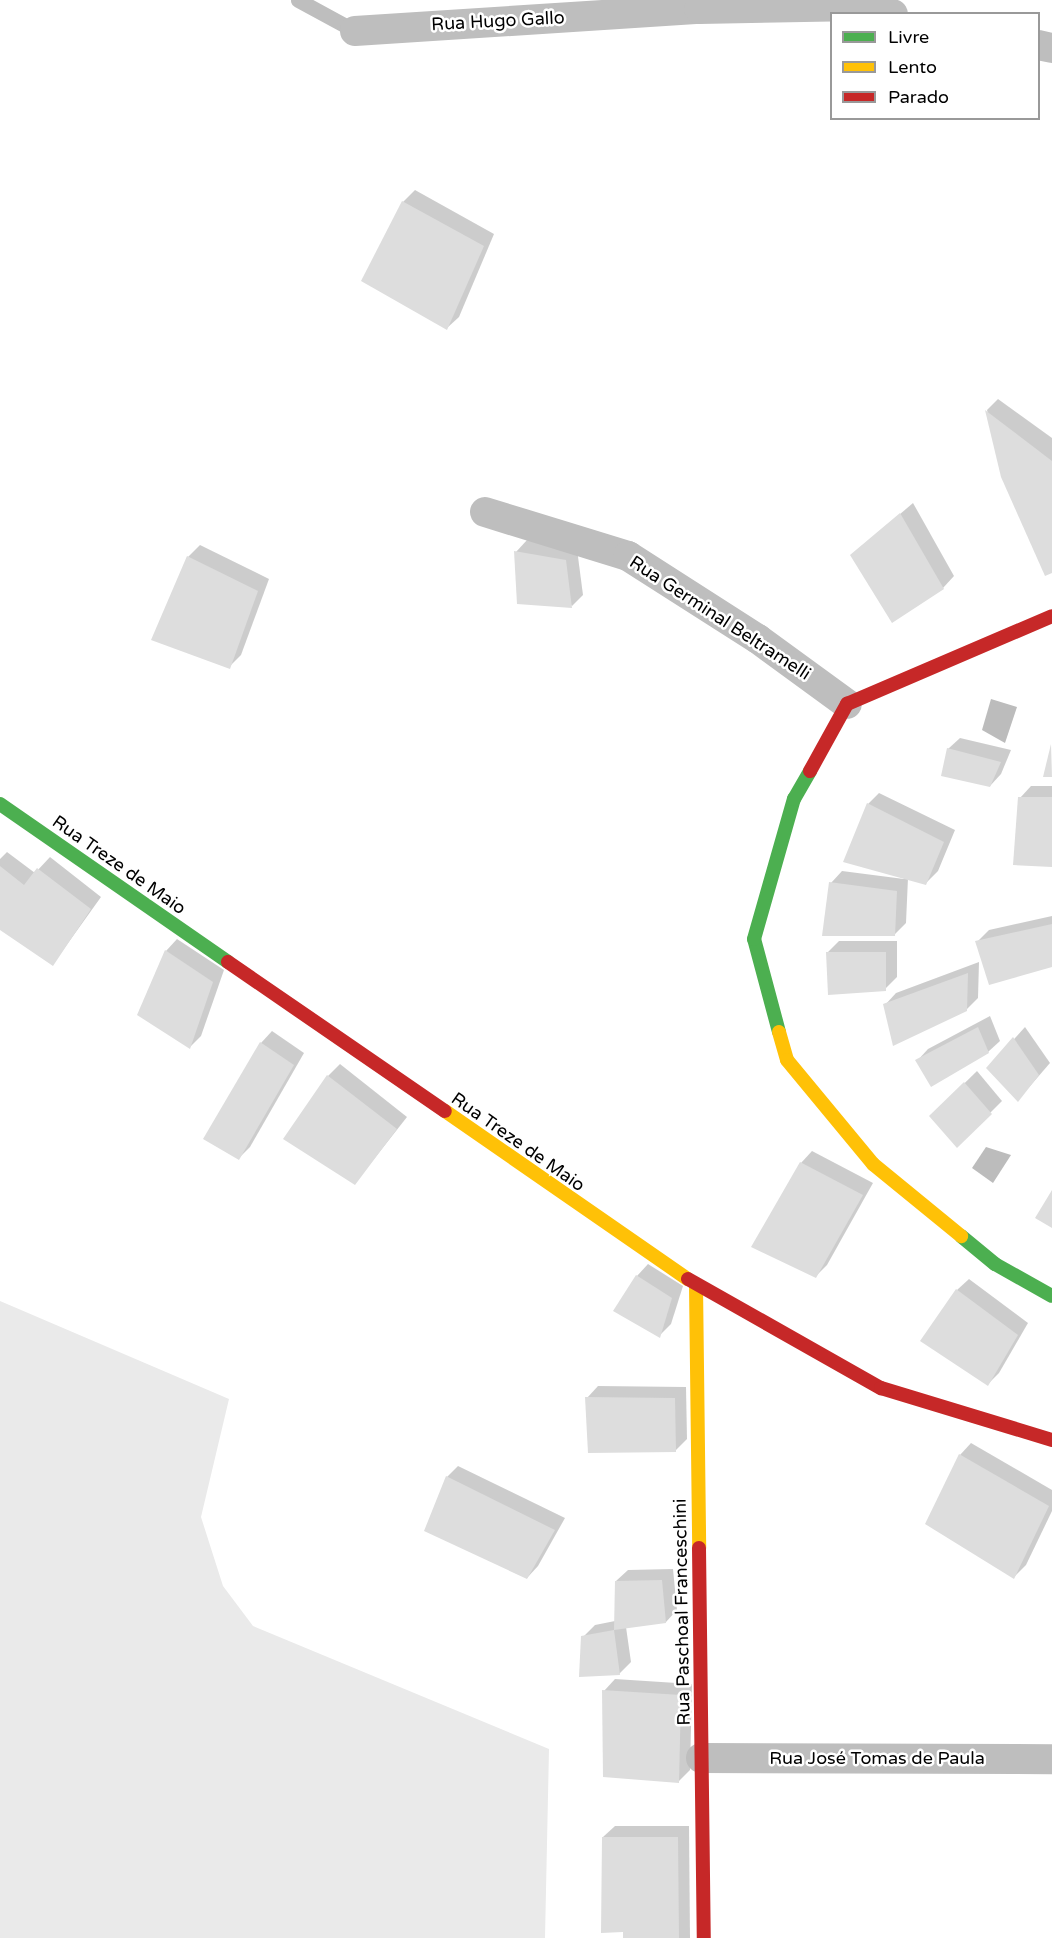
<!DOCTYPE html>
<meta charset="utf-8">
<style>
body{margin:0}
#map{position:relative;width:1052px;height:1938px;overflow:hidden;background:#fff;font-family:"Varela Round",sans-serif}
div>[style]{position:absolute}
[style*='--x']{left:calc(var(--x)*1px);top:calc(var(--y)*1px);width:calc(var(--w)*1px);rotate:calc(var(--a)*1deg)}
.green>*{inset:0;background:#eaeaea}
.water>*{inset:0;background:#bcbcbc}
.shadow>*{inset:0;background:#0003}
.building>*{inset:0;background:#ddd}
.lane>*{height:15px;margin:-7.5px;padding:0 7.5px;transform-origin:7.5px;border-radius:7.5px;background:#bebebe}
.street>*{height:30px;margin:-15px;padding:0 15px;transform-origin:15px;border-radius:15px;background:#bebebe}
.fast>*{height:14px;margin:-7px;padding:0 7px;transform-origin:7px;border-radius:7px;background:#4caf50}
.slow>*{height:14px;margin:-7px;padding:0 7px;transform-origin:7px;border-radius:7px;background:#ffc107}
.jam>*{height:14px;margin:-7px;padding:0 7px;transform-origin:7px;border-radius:7px;background:#c62828}
span{translate:-50% -50%;white-space:nowrap;text-align:center;line-height:1.15;-webkit-text-stroke:5px #fff;paint-order:stroke}
.street-label{font-size:18px;color:#000}
.legend{position:absolute;left:830px;top:12px;width:210px;height:108px;box-sizing:border-box;background:#fff;border:2px solid #999;margin:0;padding:8px 10px;list-style:none;font-size:18px;color:#000}
.legend li{display:flex;align-items:center;gap:12px;height:30px}
.legend b{width:30px;border:2px solid #999}
</style>
<div id="map">
<div class="green">
<i style="clip-path:polygon(0 1301px,229px 1399px,201px 1517px,223px 1586px,253px 1626px,549px 1749px,545px 1938px,0 1938px)"></i>
</div>
<div class="water">
<i style="clip-path:polygon(991px 699px,1017px 707px,1005px 743px,982px 730px)"></i>
<i style="clip-path:polygon(986px 1147px,1011px 1155px,993px 1183px,972px 1168px)"></i>
</div>
<div class="shadow">
<i style="clip-path:polygon(415px 190px,494px 234px,459px 317px,447px 328px,403px 202px)"></i>
<i style="clip-path:polygon(998px 399px,1052px 438px,1052px 571px,1003px 477px,987px 410px)"></i>
<i style="clip-path:polygon(913px 503px,954px 576px,943px 588px,852px 555px)"></i>
<i style="clip-path:polygon(527px 540px,577px 549px,583px 595px,572px 606px,516px 552px)"></i>
<i style="clip-path:polygon(200px 545px,269px 579px,241px 655px,229px 667px,188px 557px)"></i>
<i style="clip-path:polygon(960px 738px,1011px 750px,1001px 774px,990px 786px,948px 749px)"></i>
<i style="clip-path:polygon(1031px 786px,1052px 786px,1052px 866px,1020px 798px)"></i>
<i style="clip-path:polygon(879px 793px,955px 830px,938px 871px,926px 883px,908px 878px,906px 923px,895px 934px,831px 883px,842px 871px,904px 879px,868px 804px)"></i>
<i style="clip-path:polygon(7px 852px,35px 873px,50px 857px,101px 897px,53px 964px,0 929px,0 859px)"></i>
<i style="clip-path:polygon(1052px 916px,1052px 965px,977px 942px,989px 930px)"></i>
<i style="clip-path:polygon(177px 939px,224px 970px,201px 1036px,190px 1047px,166px 951px)"></i>
<i style="clip-path:polygon(839px 941px,897px 941px,897px 977px,885px 989px,828px 952px)"></i>
<i style="clip-path:polygon(979px 962px,978px 998px,966px 1010px,885px 1005px,896px 993px)"></i>
<i style="clip-path:polygon(990px 1016px,1000px 1041px,988px 1052px,917px 1061px,928px 1049px)"></i>
<i style="clip-path:polygon(1025px 1027px,1050px 1063px,1018px 1100px,988px 1068px)"></i>
<i style="clip-path:polygon(272px 1031px,304px 1053px,250px 1147px,239px 1158px,261px 1043px)"></i>
<i style="clip-path:polygon(340px 1064px,407px 1117px,355px 1183px,328px 1076px)"></i>
<i style="clip-path:polygon(977px 1071px,1002px 1101px,957px 1146px,931px 1116px)"></i>
<i style="clip-path:polygon(812px 1151px,873px 1183px,827px 1265px,816px 1276px,801px 1163px)"></i>
<i style="clip-path:polygon(648px 1264px,683px 1286px,671px 1324px,659px 1336px,637px 1276px)"></i>
<i style="clip-path:polygon(969px 1279px,1028px 1323px,999px 1373px,988px 1384px,957px 1290px)"></i>
<i style="clip-path:polygon(598px 1386px,686px 1387px,687px 1439px,675px 1451px,587px 1398px)"></i>
<i style="clip-path:polygon(971px 1443px,1052px 1490px,1052px 1511px,1026px 1565px,1014px 1577px,960px 1455px)"></i>
<i style="clip-path:polygon(458px 1466px,565px 1518px,538px 1566px,527px 1578px,447px 1477px)"></i>
<i style="clip-path:polygon(673px 1569px,677px 1610px,666px 1622px,626px 1627px,631px 1662px,619px 1674px,583px 1637px,595px 1625px,615px 1621px,616px 1581px,628px 1570px)"></i>
<i style="clip-path:polygon(615px 1679px,692px 1684px,690px 1770px,678px 1782px,604px 1691px)"></i>
<i style="clip-path:polygon(615px 1826px,689px 1826px,690px 1938px,625px 1938px,603px 1837px)"></i>
</div>
<div class="building">
<i style="clip-path:polygon(402px 201px,484px 246px,447px 330px,361px 281px)"></i>
<i style="clip-path:polygon(985px 410px,1052px 461px,1052px 573px,1045px 576px,1001px 477px)"></i>
<i style="clip-path:polygon(900px 513px,944px 589px,892px 623px,850px 555px)"></i>
<i style="clip-path:polygon(514px 551px,566px 560px,572px 608px,517px 604px)"></i>
<i style="clip-path:polygon(187px 556px,258px 591px,230px 669px,151px 640px)"></i>
<i style="clip-path:polygon(1051px 744px,1052px 777px,1043px 777px)"></i>
<i style="clip-path:polygon(947px 748px,1001px 762px,990px 787px,941px 776px)"></i>
<i style="clip-path:polygon(1018px 797px,1052px 797px,1052px 867px,1013px 865px)"></i>
<i style="clip-path:polygon(867px 803px,944px 842px,926px 885px,843px 862px)"></i>
<i style="clip-path:polygon(0 866px,24px 885px,37px 868px,91px 909px,53px 966px,0 930px)"></i>
<i style="clip-path:polygon(829px 882px,897px 891px,895px 936px,822px 936px)"></i>
<i style="clip-path:polygon(1052px 924px,1052px 967px,989px 985px,975px 941px)"></i>
<i style="clip-path:polygon(165px 950px,213px 982px,190px 1049px,137px 1015px)"></i>
<i style="clip-path:polygon(826px 952px,886px 952px,886px 991px,828px 995px)"></i>
<i style="clip-path:polygon(968px 973px,967px 1011px,893px 1046px,883px 1004px)"></i>
<i style="clip-path:polygon(978px 1027px,989px 1053px,931px 1087px,915px 1060px)"></i>
<i style="clip-path:polygon(1013px 1037px,1039px 1075px,1018px 1102px,986px 1068px)"></i>
<i style="clip-path:polygon(260px 1042px,294px 1065px,239px 1160px,203px 1139px)"></i>
<i style="clip-path:polygon(327px 1075px,397px 1129px,355px 1185px,283px 1139px)"></i>
<i style="clip-path:polygon(964px 1082px,992px 1114px,957px 1148px,929px 1116px)"></i>
<i style="clip-path:polygon(800px 1162px,863px 1195px,816px 1278px,751px 1247px)"></i>
<i style="clip-path:polygon(1052px 1190px,1052px 1228px,1035px 1218px)"></i>
<i style="clip-path:polygon(636px 1275px,672px 1298px,660px 1338px,613px 1311px)"></i>
<i style="clip-path:polygon(956px 1289px,1018px 1335px,988px 1386px,920px 1341px)"></i>
<i style="clip-path:polygon(585px 1397px,675px 1398px,676px 1452px,588px 1453px)"></i>
<i style="clip-path:polygon(959px 1454px,1049px 1506px,1014px 1579px,925px 1524px)"></i>
<i style="clip-path:polygon(446px 1476px,555px 1530px,527px 1579px,424px 1531px)"></i>
<i style="clip-path:polygon(662px 1580px,666px 1623px,614px 1630px,615px 1581px)"></i>
<i style="clip-path:polygon(614px 1630px,620px 1675px,579px 1677px,581px 1636px)"></i>
<i style="clip-path:polygon(602px 1690px,681px 1695px,679px 1783px,603px 1777px)"></i>
<i style="clip-path:polygon(602px 1837px,678px 1837px,679px 1938px,623px 1938px,623px 1932px,601px 1933px)"></i>
</div>
<div class="lane">
<i style="--x:298;--y:0;--w:65;--a:28.5"></i>
</div>
<div class="street">
<i style="--x:355;--y:31;--w:345;--a:-3.7"></i>
<i style="--x:699;--y:9;--w:161;--a:-1.1"></i>
<i style="--x:860;--y:6;--w:34;--a:14"></i>
<i style="--x:1038;--y:45;--w:14;--a:12"></i>
<i style="--x:485;--y:512;--w:150;--a:17.1"></i>
<i style="--x:628;--y:556;--w:154;--a:32.6"></i>
<i style="--x:758;--y:639;--w:110;--a:36.1"></i>
<i style="--x:701;--y:1758;--w:351;--a:0.2"></i>
</div>
<div class="fast">
<i style="--x:0;--y:804;--w:277;--a:34.7"></i>
<i style="--x:779;--y:1032;--w:96;--a:-105"></i>
<i style="--x:754;--y:939;--w:146;--a:-74.1"></i>
<i style="--x:794;--y:799;--w:32;--a:-60"></i>
<i style="--x:961;--y:1236;--w:44;--a:39.5"></i>
<i style="--x:995;--y:1264;--w:65;--a:29.3"></i>
</div>
<div class="slow">
<i style="--x:779;--y:1032;--w:29;--a:74"></i>
<i style="--x:787;--y:1060;--w:135;--a:50.4"></i>
<i style="--x:873;--y:1164;--w:114;--a:39.3"></i>
<i style="--x:445;--y:1111;--w:295;--a:34.7"></i>
<i style="--x:696;--y:1285;--w:263;--a:89.3"></i>
</div>
<div class="jam">
<i style="--x:810;--y:771;--w:77;--a:-61.1"></i>
<i style="--x:847;--y:704;--w:223;--a:-23.2"></i>
<i style="--x:228;--y:962;--w:263;--a:34.5"></i>
<i style="--x:688;--y:1279;--w:222;--a:29.5"></i>
<i style="--x:881;--y:1388;--w:179;--a:16.9"></i>
<i style="--x:699;--y:1548;--w:390;--a:89.3"></i>
</div>
<div class="street-label">
<span style="left:498px;top:21px;rotate:-3deg">Rua Hugo Gallo</span>
<span style="left:720px;top:618px;rotate:33deg">Rua Germinal Beltramelli</span>
<span style="left:119px;top:865px;rotate:35deg">Rua Treze de Maio</span>
<span style="left:518px;top:1142px;rotate:35deg">Rua Treze de Maio</span>
<span style="left:682px;top:1612px;rotate:-91deg">Rua Paschoal Franceschini</span>
<span style="left:877px;top:1758px">Rua José Tomas de Paula</span>
</div>
<ul class="legend">
<li><b style="height:8px;background:#4caf50"></b>Livre</li>
<li><b style="height:8px;background:#ffc107"></b>Lento</li>
<li><b style="height:8px;background:#c62828"></b>Parado</li>
</ul>
</div>
